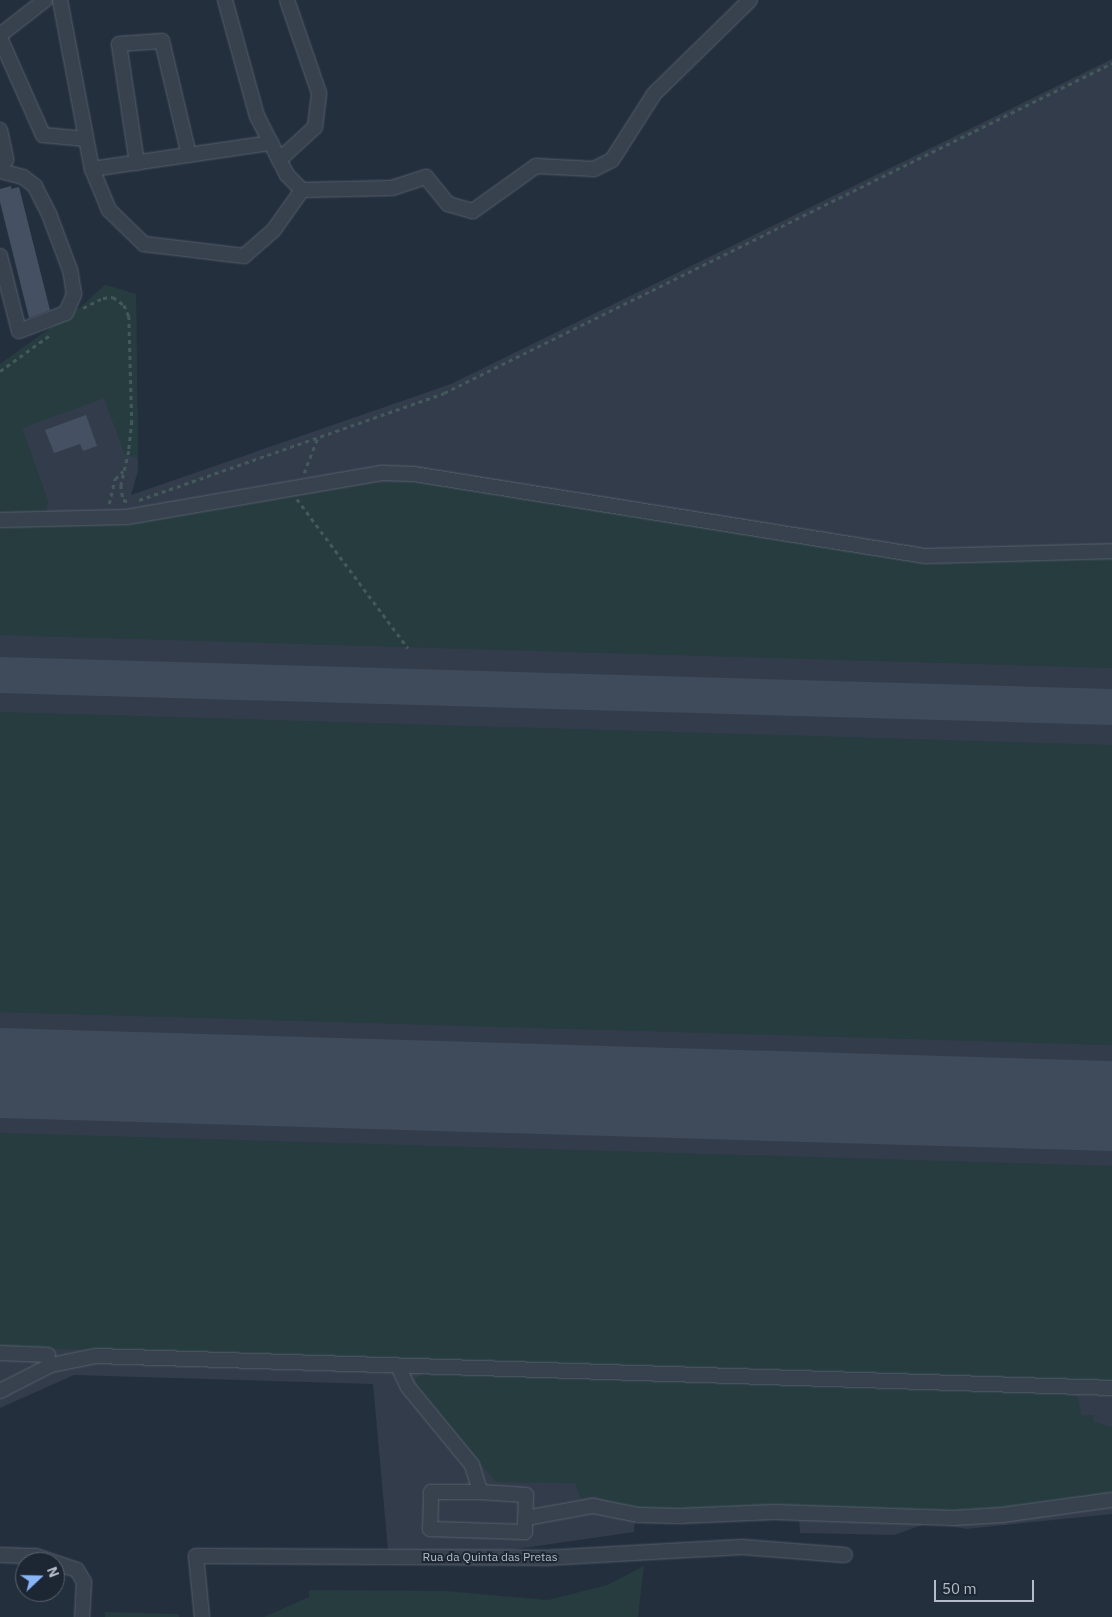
<!DOCTYPE html>
<style>
body{margin:0}
#map{position:relative;width:1112px;height:1617px;overflow:hidden;background:#242f3e;font-family:"IBM Plex Sans",sans-serif}
div>[style]{position:absolute}
[style*='--x']{left:calc(var(--x)*1px);top:calc(var(--y)*1px);width:calc(var(--w)*1px);rotate:calc(var(--a)*1deg)}
.airport>*{inset:0;background:#323c4b}
.green>*{inset:0;background:#263c3f}
.taxiway>*{height:36px;margin:-18px;padding:0 18px;transform-origin:18px;border-radius:18px;background:#3f4a5a}
.runway>*{height:90px;margin:-45px;padding:0 45px;transform-origin:45px;border-radius:45px;background:#3f4a5a}
.building>*{inset:0;background:#455162}
.path>*{height:2.5px;margin-top:-1.25px;transform-origin:0;background:repeating-linear-gradient(90deg,#44595c 0 4px,transparent 0 8px)}
.roads{filter:drop-shadow(0 0 1px #565f6c) drop-shadow(0 0 1px #565f6c)}
.minor>*{height:14px;margin:-7px;padding:0 7px;transform-origin:7px;border-radius:7px;background:#38414e}
span{translate:-50% -50%;white-space:nowrap;text-align:center;line-height:1.15;-webkit-text-stroke:4px #1d2633;paint-order:stroke}
.street-label{font-size:12px;color:#b4bcc9}
.north{position:absolute;left:15px;top:1552px;width:50px;height:50px;box-sizing:border-box;background:#1d2633;border:1px solid #59626f;border-radius:50%;rotate:69deg;font-size:14px;font-weight:700;line-height:20px;text-align:center;color:#b4bcc9}
.north::after{content:'';display:block;margin:auto;width:18px;height:22px;background:#8ab4f8;clip-path:polygon(50% 0,100% 100%,50% 72%,0 100%)}
.scale{position:absolute;left:934px;top:1580px;width:100px;height:22px;box-sizing:border-box;border:2px solid #b4bcc9;border-top:0;padding-left:6px;font-size:15px;line-height:18px;white-space:nowrap;color:#b4bcc9;-webkit-text-stroke:4px #1d2633;paint-order:stroke}
</style>
<div id="map">
<div class="airport">
<i style="clip-path:polygon(1112px 59px,1112px 1514px,966px 1529px,931px 1522px,894px 1535px,800px 1533px,799px 1517px,635px 1521px,634px 1532px,502px 1551px,388px 1550px,373px 1384px,74px 1375px,0 1408px,0 364px,83px 305px,105px 285px,136px 294px,138px 471px,131px 495px,451px 384px)"></i>
</div>
<div class="green">
<i style="clip-path:polygon(105px 285px,136px 294px,138px 458px,125px 455px,104px 398px,22px 428px,48px 501px,46px 513px,0 513px,0 364px,83px 305px)"></i>
<i style="clip-path:polygon(417px 481px,912px 560px,1112px 556px,1112px 668px,0 635px,0 526px,108px 523px,166px 518px,371px 483px)"></i>
<i style="clip-path:polygon(0 712px,1112px 745px,1112px 1045px,0 1012px)"></i>
<i style="clip-path:polygon(0 1133px,1112px 1166px,1112px 1382px,0 1347px)"></i>
<i style="clip-path:polygon(426px 1372px,1070px 1394px,1078px 1397px,1081px 1416px,1093px 1415px,1094px 1422px,1112px 1427px,1112px 1496px,987px 1512px,690px 1512px,636px 1509px,596px 1496px,581px 1498px,575px 1483px,496px 1482px,418px 1387px,415px 1379px)"></i>
<i style="clip-path:polygon(644px 1566px,638px 1617px,264px 1617px,309px 1597px,309px 1590px,446px 1591px,548px 1600px,607px 1585px)"></i>
<i style="clip-path:polygon(105px 1612px,179px 1614px,179px 1617px,105px 1617px)"></i>
</div>
<div class="taxiway">
<i style="--x:0;--y:675;--w:1112;--a:1.65"></i>
</div>
<div class="runway">
<i style="--x:0;--y:1073;--w:1112;--a:1.7"></i>
</div>
<div class="building">
<i style="clip-path:polygon(11px 186px,11px 189px,19px 187px,50px 310px,29px 318px,0 202px,0 189px)"></i>
<i style="clip-path:polygon(86px 415px,97px 446px,83px 451px,80px 444px,54px 453px,45px 430px)"></i>
</div>
<div class="path">
<i style="--x:83;--y:308;--w:22;--a:-27"></i>
<i style="--x:103;--y:298;--w:10;--a:-6"></i>
<i style="--x:113;--y:297;--w:14;--a:36"></i>
<i style="--x:124;--y:305;--w:12;--a:66"></i>
<i style="--x:129;--y:316;--w:105;--a:88.4"></i>
<i style="--x:132;--y:421;--w:30;--a:96"></i>
<i style="--x:129;--y:451;--w:35;--a:103"></i>
<i style="--x:121;--y:485;--w:15;--a:82"></i>
<i style="--x:123;--y:500;--w:8;--a:14"></i>
<i style="--x:0;--y:371;--w:62;--a:-35.8"></i>
<i style="--x:304;--y:473;--w:39;--a:-69"></i>
<i style="--x:297;--y:499;--w:186;--a:53.3"></i>
<i style="--x:139;--y:500;--w:323;--a:-19.3"></i>
<i style="--x:444;--y:393;--w:745;--a:-26.29"></i>
<i style="--x:109;--y:504;--w:26;--a:-77"></i>
<i style="--x:115;--y:479;--w:11;--a:-45"></i>
</div>
<div class="roads">
<div class="minor">
<i style="--x:60;--y:0;--w:172;--a:79.3"></i>
<i style="--x:92;--y:169;--w:44;--a:67.5"></i>
<i style="--x:109;--y:210;--w:49;--a:44.2"></i>
<i style="--x:144;--y:244;--w:101;--a:6.8"></i>
<i style="--x:244;--y:256;--w:38;--a:-41"></i>
<i style="--x:273;--y:231;--w:50;--a:-54.7"></i>
<i style="--x:225;--y:0;--w:120;--a:74.6"></i>
<i style="--x:257;--y:116;--w:66;--a:63"></i>
<i style="--x:287;--y:175;--w:21;--a:45"></i>
<i style="--x:302;--y:190;--w:90;--a:-1.3"></i>
<i style="--x:392;--y:188;--w:36;--a:-18"></i>
<i style="--x:426;--y:177;--w:35;--a:51"></i>
<i style="--x:448;--y:204;--w:26;--a:16"></i>
<i style="--x:473;--y:211;--w:77;--a:-35.5"></i>
<i style="--x:536;--y:166;--w:58;--a:3"></i>
<i style="--x:594;--y:169;--w:20;--a:-27"></i>
<i style="--x:612;--y:160;--w:78;--a:-57.5"></i>
<i style="--x:654;--y:94;--w:134;--a:-44.4"></i>
<i style="--x:0;--y:35;--w:57;--a:-37.9"></i>
<i style="--x:0;--y:38;--w:106;--a:66.1"></i>
<i style="--x:43;--y:135;--w:43;--a:5.3"></i>
<i style="--x:0;--y:130;--w:30;--a:78"></i>
<i style="--x:6;--y:159;--w:13;--a:117"></i>
<i style="--x:279;--y:160;--w:49;--a:-42.5"></i>
<i style="--x:315;--y:127;--w:34;--a:-83"></i>
<i style="--x:319;--y:93;--w:98;--a:-109"></i>
<i style="--x:137;--y:163;--w:120;--a:-98.6"></i>
<i style="--x:119;--y:44;--w:43;--a:-4"></i>
<i style="--x:162;--y:41;--w:117;--a:76.7"></i>
<i style="--x:92;--y:169;--w:181;--a:-8.3"></i>
<i style="--x:0;--y:256;--w:77;--a:75.8"></i>
<i style="--x:19;--y:331;--w:50;--a:-21"></i>
<i style="--x:66;--y:313;--w:21;--a:-67"></i>
<i style="--x:74;--y:294;--w:24;--a:-99"></i>
<i style="--x:70;--y:270;--w:60;--a:-110.6"></i>
<i style="--x:49;--y:214;--w:31;--a:-117"></i>
<i style="--x:35;--y:186;--w:15;--a:-143"></i>
<i style="--x:23;--y:177;--w:23;--a:-165"></i>
<i style="--x:0;--y:520;--w:127;--a:-1.4"></i>
<i style="--x:127;--y:517;--w:260;--a:-9.8"></i>
<i style="--x:383;--y:473;--w:31;--a:2"></i>
<i style="--x:414;--y:474;--w:518;--a:9.12"></i>
<i style="--x:925;--y:556;--w:187;--a:-1.5"></i>
<i style="--x:0;--y:1353;--w:48;--a:2.4"></i>
<i style="--x:399;--y:1368;--w:21;--a:65"></i>
<i style="--x:408;--y:1387;--w:101;--a:50.6"></i>
<i style="--x:472;--y:1465;--w:28;--a:73"></i>
<i style="--x:480;--y:1492;--w:46;--a:3.7"></i>
<i style="--x:526;--y:1495;--w:37;--a:92"></i>
<i style="--x:525;--y:1532;--w:95;--a:-178.2"></i>
<i style="--x:430;--y:1529;--w:37;--a:-88"></i>
<i style="--x:431;--y:1492;--w:49;--a:0"></i>
<i style="--x:0;--y:1391;--w:57;--a:-27"></i>
<i style="--x:51;--y:1365;--w:46;--a:-11.3"></i>
<i style="--x:96;--y:1356;--w:1017;--a:1.8"></i>
<i style="--x:526;--y:1518;--w:68;--a:-10.2"></i>
<i style="--x:593;--y:1506;--w:47;--a:11.1"></i>
<i style="--x:639;--y:1515;--w:40;--a:1.4"></i>
<i style="--x:679;--y:1516;--w:95;--a:-2.4"></i>
<i style="--x:774;--y:1512;--w:179;--a:1.9"></i>
<i style="--x:953;--y:1518;--w:49;--a:-3.5"></i>
<i style="--x:1002;--y:1515;--w:111;--a:-7.8"></i>
<i style="--x:0;--y:1555;--w:36;--a:2"></i>
<i style="--x:36;--y:1556;--w:43;--a:18.9"></i>
<i style="--x:77;--y:1570;--w:14;--a:60"></i>
<i style="--x:84;--y:1582;--w:35;--a:93"></i>
<i style="--x:202;--y:1617;--w:61;--a:-95.6"></i>
<i style="--x:196;--y:1556;--w:348;--a:0.3"></i>
<i style="--x:544;--y:1558;--w:198;--a:-3.2"></i>
<i style="--x:742;--y:1547;--w:103;--a:4.4"></i>
</div>
</div>
<div class="street-label">
<span style="left:490px;top:1557px">Rua da Quinta das Pretas</span>
</div>
<div class="north">N</div>
<div class="scale">50 m</div>
</div>
